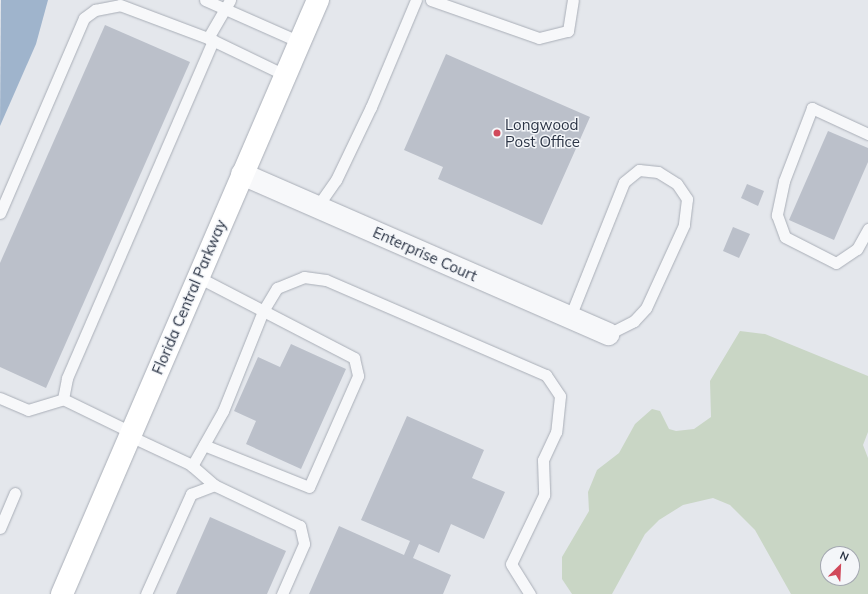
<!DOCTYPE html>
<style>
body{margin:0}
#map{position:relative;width:868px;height:594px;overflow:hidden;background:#e4e7ec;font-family:Mulish,sans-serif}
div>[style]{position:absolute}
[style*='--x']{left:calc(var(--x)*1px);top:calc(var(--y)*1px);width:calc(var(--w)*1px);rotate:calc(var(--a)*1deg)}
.green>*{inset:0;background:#c9d6c5}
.water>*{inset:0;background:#9fb4cc}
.building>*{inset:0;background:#bbc0ca}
.roads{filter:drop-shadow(0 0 1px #a9aeb7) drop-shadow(0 0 1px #a9aeb7)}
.lane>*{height:11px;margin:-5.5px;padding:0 5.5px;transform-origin:5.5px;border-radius:5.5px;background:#f7f8fa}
.street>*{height:22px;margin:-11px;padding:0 11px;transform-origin:11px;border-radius:11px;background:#f7f8fa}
.secondary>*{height:22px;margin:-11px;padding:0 11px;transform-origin:11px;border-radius:11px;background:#fff}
.dots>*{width:11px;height:11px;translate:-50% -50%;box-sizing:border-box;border:2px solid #f4f6f9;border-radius:50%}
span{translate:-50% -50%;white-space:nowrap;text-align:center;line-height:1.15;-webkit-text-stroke:3px #f4f6f9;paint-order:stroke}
.poi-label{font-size:15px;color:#2b3445}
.left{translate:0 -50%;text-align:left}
.street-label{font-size:15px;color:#2b3445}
.north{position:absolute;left:820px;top:546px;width:40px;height:40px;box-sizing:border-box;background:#f4f6f9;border:1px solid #a4a8b1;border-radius:50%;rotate:24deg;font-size:11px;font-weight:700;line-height:16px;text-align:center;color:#2b3445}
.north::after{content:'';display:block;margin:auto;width:14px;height:18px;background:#d1495b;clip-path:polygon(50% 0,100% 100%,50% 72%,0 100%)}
</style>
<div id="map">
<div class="green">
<i style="clip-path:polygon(evenodd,740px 331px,765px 334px,868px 376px,868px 432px,863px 445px,868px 458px,868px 594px,791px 594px,755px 530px,730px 505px,713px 498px,683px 505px,659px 520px,645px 534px,612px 594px,572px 594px,562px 579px,562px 557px,589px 511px,588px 492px,597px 470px,619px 453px,635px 424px,652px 409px,660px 411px,669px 429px,676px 431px,694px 429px,711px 417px,710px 381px,740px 331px,828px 554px,852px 554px,852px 578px,828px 578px,828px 554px)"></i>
</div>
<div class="water">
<i style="clip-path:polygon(1px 0,48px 0,36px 44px,0 126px)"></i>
</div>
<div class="building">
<i style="clip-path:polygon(105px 25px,190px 62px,46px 388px,0 367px,0 263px)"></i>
<i style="clip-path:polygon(446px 54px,590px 117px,542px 225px,438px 179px,443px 167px,404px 150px)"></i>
<i style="clip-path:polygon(828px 131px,868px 148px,868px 162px,834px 240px,789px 220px)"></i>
<i style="clip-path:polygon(747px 184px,764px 191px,758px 206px,741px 198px)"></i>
<i style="clip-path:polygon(733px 227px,750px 234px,739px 258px,723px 251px)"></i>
<i style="clip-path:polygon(291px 344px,346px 369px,301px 469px,246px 444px,256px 421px,234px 411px,258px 357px,280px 367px)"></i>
<i style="clip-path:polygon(407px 416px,484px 450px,472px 478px,505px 492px,484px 539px,451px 524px,439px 553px,419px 544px,413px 558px,451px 575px,443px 594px,309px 594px,339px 526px,404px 555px,410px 541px,361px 520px)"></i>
<i style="clip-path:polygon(210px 517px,286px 551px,267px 594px,176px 594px)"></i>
</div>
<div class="roads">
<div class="lane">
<i style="--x:205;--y:0;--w:104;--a:23.9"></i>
<i style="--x:431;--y:0;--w:114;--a:19.4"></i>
<i style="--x:539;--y:38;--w:30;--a:-14"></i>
<i style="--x:568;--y:31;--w:31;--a:-81"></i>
<i style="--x:208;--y:38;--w:44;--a:-59.9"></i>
<i style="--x:868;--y:134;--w:62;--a:-155.1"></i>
<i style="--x:812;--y:108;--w:78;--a:111"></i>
<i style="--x:784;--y:181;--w:35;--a:102"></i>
<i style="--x:777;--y:215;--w:23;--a:70"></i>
<i style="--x:785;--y:237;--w:57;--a:27"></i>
<i style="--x:836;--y:263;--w:25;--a:-34"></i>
<i style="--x:857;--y:249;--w:23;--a:-61"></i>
<i style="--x:317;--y:207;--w:33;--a:-55"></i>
<i style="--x:336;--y:180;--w:81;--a:-64.4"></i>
<i style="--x:371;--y:107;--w:116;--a:-67.2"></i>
<i style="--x:0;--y:213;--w:212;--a:-66.7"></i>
<i style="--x:84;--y:18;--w:14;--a:-36"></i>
<i style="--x:95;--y:10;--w:25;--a:-11"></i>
<i style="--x:120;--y:5;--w:94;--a:20.6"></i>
<i style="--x:208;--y:38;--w:85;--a:25.7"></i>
<i style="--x:198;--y:277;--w:176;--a:27.4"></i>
<i style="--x:354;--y:358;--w:18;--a:77"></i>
<i style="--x:358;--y:376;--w:121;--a:113.8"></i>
<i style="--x:309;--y:487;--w:113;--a:-158.2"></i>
<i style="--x:570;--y:317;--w:145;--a:-68.2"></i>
<i style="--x:624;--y:182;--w:19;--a:-39"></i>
<i style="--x:639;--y:170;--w:19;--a:6"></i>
<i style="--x:658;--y:172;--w:22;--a:32"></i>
<i style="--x:677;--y:184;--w:18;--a:56"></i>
<i style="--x:687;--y:199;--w:26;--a:97"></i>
<i style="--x:684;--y:225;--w:91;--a:114.6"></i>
<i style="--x:646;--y:308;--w:18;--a:133"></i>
<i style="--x:634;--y:321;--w:28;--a:153"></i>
<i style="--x:0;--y:398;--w:30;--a:23"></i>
<i style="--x:28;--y:410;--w:37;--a:-17"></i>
<i style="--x:63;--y:399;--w:76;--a:25.9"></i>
<i style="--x:63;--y:399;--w:21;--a:-79"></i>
<i style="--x:67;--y:378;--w:368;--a:-66.6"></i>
<i style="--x:130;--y:436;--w:66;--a:25"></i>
<i style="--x:190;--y:464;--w:32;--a:41"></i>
<i style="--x:192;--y:466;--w:63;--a:-60.6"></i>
<i style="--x:223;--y:411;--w:108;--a:-68.2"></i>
<i style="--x:263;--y:311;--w:27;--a:-59"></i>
<i style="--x:277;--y:288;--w:29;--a:-22"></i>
<i style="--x:304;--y:277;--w:22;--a:8"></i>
<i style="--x:326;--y:280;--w:240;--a:23.4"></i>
<i style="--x:546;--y:375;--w:25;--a:56"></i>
<i style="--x:560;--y:396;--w:36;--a:96"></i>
<i style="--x:556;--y:432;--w:31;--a:115"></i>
<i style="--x:543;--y:460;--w:35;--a:88"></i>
<i style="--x:544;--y:495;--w:76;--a:115.6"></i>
<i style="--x:511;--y:564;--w:36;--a:58"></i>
<i style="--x:0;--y:528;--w:38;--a:-67"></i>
<i style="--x:146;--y:594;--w:110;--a:-65.8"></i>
<i style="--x:191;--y:494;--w:25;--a:-21"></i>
<i style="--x:214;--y:485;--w:95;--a:25.5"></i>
<i style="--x:300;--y:526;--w:18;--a:77"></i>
<i style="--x:304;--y:544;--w:55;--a:113.7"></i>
</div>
<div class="street">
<i style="--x:242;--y:174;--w:400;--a:23.6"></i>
</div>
<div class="secondary">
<i style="--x:62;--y:594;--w:647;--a:-66.69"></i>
</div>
</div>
<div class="dots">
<i style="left:497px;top:133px;background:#d1495b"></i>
</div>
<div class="poi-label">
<span class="left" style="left:505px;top:133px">Longwood<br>Post Office</span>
</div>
<div class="street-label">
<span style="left:425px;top:254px;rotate:24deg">Enterprise Court</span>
<span style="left:189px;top:297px;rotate:-67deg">Florida Central Parkway</span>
</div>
<div class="north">N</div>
</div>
